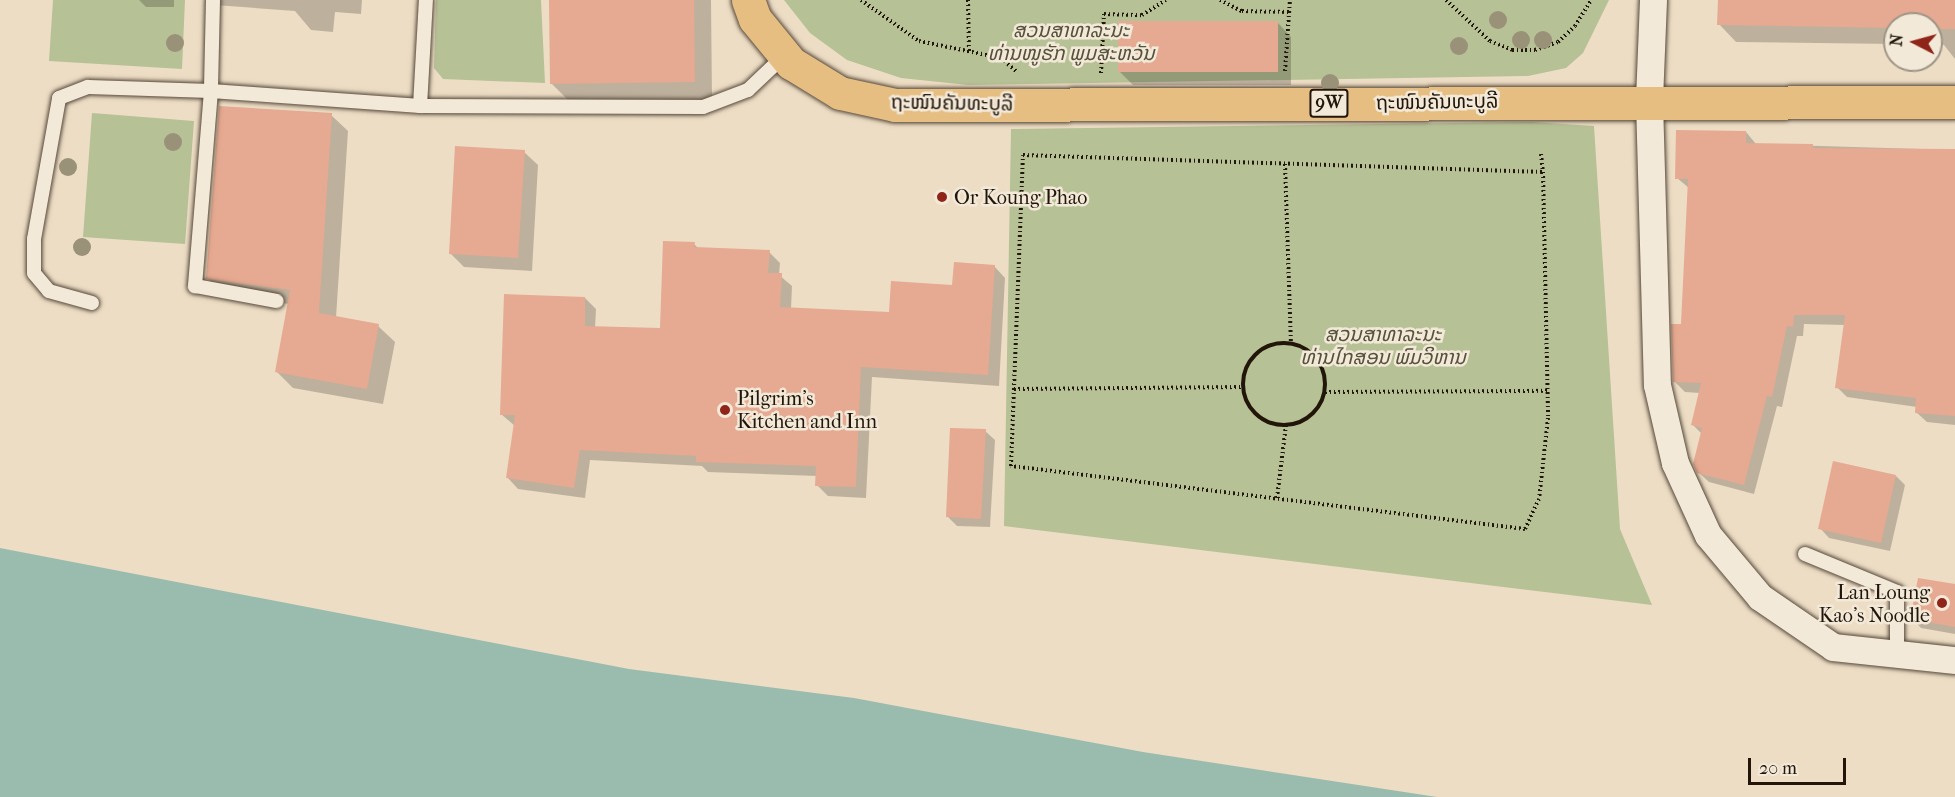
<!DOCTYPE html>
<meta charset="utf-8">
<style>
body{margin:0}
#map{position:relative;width:1955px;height:797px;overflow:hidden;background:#edddc5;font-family:"IM FELL French Canon","Noto Sans Lao",serif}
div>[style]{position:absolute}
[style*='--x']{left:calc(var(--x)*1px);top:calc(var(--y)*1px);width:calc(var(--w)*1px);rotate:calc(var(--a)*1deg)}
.green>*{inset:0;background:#b7c196}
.water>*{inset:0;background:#9abcaf}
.shadow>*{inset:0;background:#0003}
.building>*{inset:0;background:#e6a991}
.path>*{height:4px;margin-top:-2px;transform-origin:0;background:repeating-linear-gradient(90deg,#22160a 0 1.5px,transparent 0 4.5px)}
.path>.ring{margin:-2px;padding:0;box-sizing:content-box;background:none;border:4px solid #22160a;border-radius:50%}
.roads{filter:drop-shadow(0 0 2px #554839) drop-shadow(0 0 2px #554839)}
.lane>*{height:14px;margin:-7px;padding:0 7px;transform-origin:7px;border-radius:7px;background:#f3e9d9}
.street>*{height:27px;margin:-13.5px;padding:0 13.5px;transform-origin:13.5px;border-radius:13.5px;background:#f3e9d9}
.primary>*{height:33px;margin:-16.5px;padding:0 16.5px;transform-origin:16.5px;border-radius:16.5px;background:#e6be82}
.trees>*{width:18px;height:18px;margin:-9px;border-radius:50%;background:#9a9179}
.dots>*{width:16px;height:16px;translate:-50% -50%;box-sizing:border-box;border:3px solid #f3e9d9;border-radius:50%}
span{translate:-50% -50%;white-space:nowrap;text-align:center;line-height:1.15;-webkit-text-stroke:5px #f3e9d9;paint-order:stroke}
.shield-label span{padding:2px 4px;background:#f3e9d9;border:2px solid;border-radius:4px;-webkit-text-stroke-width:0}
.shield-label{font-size:18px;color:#22160a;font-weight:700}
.park-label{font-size:20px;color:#56523b;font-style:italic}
.street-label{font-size:20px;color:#22160a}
.poi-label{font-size:20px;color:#22160a}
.left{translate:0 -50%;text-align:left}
.right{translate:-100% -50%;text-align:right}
.north{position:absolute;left:1883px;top:12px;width:60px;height:60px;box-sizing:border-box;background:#f3e9d9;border:2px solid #9f9586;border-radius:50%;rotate:276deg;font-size:16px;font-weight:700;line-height:24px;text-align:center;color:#22160a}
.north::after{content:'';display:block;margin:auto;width:21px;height:27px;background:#8f2418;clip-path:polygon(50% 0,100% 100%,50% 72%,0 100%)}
.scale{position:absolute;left:1748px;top:758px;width:98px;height:27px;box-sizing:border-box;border:3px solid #22160a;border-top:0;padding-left:8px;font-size:18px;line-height:21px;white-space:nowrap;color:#22160a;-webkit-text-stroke:4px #f3e9d9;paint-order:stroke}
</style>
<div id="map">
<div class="green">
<i style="clip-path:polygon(53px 0,185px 0,182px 69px,49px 61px)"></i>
<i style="clip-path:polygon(436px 0,541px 0,545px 83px,443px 79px,434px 68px)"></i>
<i style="clip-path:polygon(784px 0,1609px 0,1583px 53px,1566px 68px,1528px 76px,968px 85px,901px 78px,847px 60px,810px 33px)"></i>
<i style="clip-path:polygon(92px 113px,194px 121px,185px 244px,83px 237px)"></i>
<i style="clip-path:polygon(1532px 122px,1594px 126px,1620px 529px,1652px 605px,1004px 526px,1011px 129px)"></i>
</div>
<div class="water">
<i style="clip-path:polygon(0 548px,629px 669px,854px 698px,1143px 752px,1437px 797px,0 797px)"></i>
</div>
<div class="shadow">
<i style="clip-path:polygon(139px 0,174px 0,174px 7px,146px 7px)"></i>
<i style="clip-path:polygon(210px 0,362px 0,361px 14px,335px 12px,333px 32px,311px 30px,295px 11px,215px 5px)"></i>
<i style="clip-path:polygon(550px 0,711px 0,712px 99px,568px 100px,551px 83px)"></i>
<i style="clip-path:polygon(1719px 0,1955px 0,1955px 59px,1944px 45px,1931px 45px,1931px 24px,1895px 24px,1895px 44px,1736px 42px,1719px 24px)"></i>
<i style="clip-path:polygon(1278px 23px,1291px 37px,1291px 85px,1133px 85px,1119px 71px)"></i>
<i style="clip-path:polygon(331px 115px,348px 131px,336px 318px,378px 326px,395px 342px,383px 404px,293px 388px,276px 371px,289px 304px,224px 295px,207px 278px)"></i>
<i style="clip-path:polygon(1746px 132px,1756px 144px,1955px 150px,1955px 425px,1927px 422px,1916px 412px,1917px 407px,1847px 397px,1837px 387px,1845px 325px,1804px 324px,1803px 336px,1797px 336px,1782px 407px,1777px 406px,1754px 494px,1709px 482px,1698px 472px,1702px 434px,1693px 425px,1700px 393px,1685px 392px,1674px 381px,1683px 326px,1689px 188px,1677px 178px)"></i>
<i style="clip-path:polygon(524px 152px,538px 165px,532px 271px,464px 267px,450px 253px)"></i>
<i style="clip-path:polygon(694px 244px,699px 249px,769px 252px,780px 263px,779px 275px,792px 286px,791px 309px,890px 314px,994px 266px,1005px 278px,999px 386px,872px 377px,866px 498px,828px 496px,817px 485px,817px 476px,708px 472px,702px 466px,590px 460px,585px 498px,518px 489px,507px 477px,515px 426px,501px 414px,585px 298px,596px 309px,595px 328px,662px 330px)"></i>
<i style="clip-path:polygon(985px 431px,995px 440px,990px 527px,957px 526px,947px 516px)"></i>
<i style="clip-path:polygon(1896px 476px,1905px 485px,1890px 551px,1829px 538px,1820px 528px)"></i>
<i style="clip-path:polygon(1955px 586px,1955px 634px,1921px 628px,1912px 618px)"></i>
</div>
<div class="building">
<i style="clip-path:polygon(549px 0,694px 0,695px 82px,550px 84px)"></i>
<i style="clip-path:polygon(1718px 0,1955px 0,1955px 29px,1931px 29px,1931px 24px,1895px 24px,1895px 28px,1717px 25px)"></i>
<i style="clip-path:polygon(1118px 21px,1278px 21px,1278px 72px,1118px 72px)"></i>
<i style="clip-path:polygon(219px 106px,332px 113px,319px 313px,379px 324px,367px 389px,275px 372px,290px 290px,206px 279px)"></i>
<i style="clip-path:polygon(1676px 130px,1746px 131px,1746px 143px,1813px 144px,1813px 148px,1955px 149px,1955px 416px,1915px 413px,1916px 398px,1835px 388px,1845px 315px,1794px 315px,1793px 327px,1787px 326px,1772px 397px,1767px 396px,1744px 485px,1697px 473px,1693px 464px,1702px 428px,1691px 425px,1701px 383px,1673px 382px,1671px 324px,1681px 324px,1688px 179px,1675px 179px)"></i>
<i style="clip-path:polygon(455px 146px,525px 150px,518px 258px,449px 254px)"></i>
<i style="clip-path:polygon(663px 241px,695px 242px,694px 247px,770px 250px,768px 273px,782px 273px,780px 307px,889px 312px,891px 281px,952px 285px,954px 262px,995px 265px,988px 375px,861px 367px,856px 487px,815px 486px,816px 466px,696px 462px,696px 456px,580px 450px,574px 488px,506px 478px,515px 415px,500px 415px,504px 294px,585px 297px,585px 326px,660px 328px)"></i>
<i style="clip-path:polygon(950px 428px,986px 429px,981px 519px,946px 517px)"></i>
<i style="clip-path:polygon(1833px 461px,1896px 475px,1881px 543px,1818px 529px)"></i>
<i style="clip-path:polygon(1918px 578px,1955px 584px,1955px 627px,1910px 619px)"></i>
</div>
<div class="path">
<i style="--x:861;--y:0;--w:71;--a:35.3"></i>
<i style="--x:919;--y:41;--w:84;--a:11.7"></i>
<i style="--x:1001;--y:58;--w:21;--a:41"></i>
<i style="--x:968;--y:0;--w:52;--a:88.9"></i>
<i style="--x:1220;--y:0;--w:25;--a:27"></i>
<i style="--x:1242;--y:11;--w:47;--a:1.2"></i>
<i style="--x:1446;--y:0;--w:60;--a:43"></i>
<i style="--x:1490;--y:41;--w:24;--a:22"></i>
<i style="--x:1512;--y:50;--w:23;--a:0"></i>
<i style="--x:1535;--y:50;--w:24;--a:-19"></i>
<i style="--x:1558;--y:42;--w:23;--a:-43"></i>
<i style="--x:1575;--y:26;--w:31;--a:-58"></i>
<i style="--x:1285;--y:71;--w:71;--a:-86"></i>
<i style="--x:1101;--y:73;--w:59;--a:-87.1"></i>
<i style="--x:1104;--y:14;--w:38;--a:2"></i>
<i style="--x:1142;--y:15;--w:28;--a:-32"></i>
<i style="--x:1541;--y:154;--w:18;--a:84"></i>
<i style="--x:1543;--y:172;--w:246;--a:88.8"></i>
<i style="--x:1548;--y:418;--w:81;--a:96.3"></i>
<i style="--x:1539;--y:499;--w:33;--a:115"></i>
<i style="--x:1525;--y:529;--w:518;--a:-173.01"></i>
<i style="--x:1011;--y:466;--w:311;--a:-87.8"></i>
<i style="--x:1023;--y:155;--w:520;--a:1.87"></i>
<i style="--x:1285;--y:164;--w:179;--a:88.1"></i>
<i class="ring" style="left:1243px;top:343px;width:78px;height:78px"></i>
<i style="--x:1014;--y:389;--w:229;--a:-0.5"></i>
<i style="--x:1325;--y:392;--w:222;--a:-0.3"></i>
<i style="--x:1277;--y:498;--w:74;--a:-83"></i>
</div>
<div class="roads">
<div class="lane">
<i style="--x:213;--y:0;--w:91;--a:91.3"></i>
<i style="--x:211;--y:91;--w:210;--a:4.1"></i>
<i style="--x:420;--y:106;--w:283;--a:0.2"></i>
<i style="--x:703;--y:107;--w:48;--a:-20.7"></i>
<i style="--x:748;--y:90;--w:51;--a:-43.4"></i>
<i style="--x:420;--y:106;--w:106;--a:-86.8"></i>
<i style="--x:92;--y:303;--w:45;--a:-164.4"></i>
<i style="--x:49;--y:291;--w:23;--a:-130"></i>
<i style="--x:34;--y:273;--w:34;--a:-90"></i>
<i style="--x:34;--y:239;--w:143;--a:-79.9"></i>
<i style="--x:59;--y:98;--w:31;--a:-21"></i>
<i style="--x:88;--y:87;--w:123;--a:1.9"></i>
<i style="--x:211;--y:91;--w:196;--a:94.7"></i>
<i style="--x:195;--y:286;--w:83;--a:10.4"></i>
<i style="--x:1805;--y:554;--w:100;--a:22.4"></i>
<i style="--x:1897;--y:592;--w:61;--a:90"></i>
</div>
<div class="street">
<i style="--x:1653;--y:0;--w:101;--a:92.3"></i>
<i style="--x:1649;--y:101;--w:284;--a:88.4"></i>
<i style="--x:1657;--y:385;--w:80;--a:77"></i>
<i style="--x:1675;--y:463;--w:79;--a:65.4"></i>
<i style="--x:1708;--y:535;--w:81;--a:50"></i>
<i style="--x:1760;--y:597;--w:88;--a:34.4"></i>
<i style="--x:1833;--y:647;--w:123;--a:6.1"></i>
</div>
<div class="primary">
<i style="--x:748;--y:0;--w:20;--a:70"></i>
<i style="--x:755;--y:19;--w:57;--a:50.7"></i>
<i style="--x:791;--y:63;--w:57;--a:31.5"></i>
<i style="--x:840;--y:93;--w:56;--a:12.3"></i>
<i style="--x:895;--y:105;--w:1060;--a:-0.16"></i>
</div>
</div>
<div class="trees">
<i style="left:1498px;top:20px"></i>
<i style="left:1521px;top:40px"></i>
<i style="left:1543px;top:40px"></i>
<i style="left:175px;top:43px"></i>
<i style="left:1459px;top:46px"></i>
<i style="left:1330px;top:83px"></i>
<i style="left:173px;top:142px"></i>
<i style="left:68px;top:167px"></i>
<i style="left:82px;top:247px"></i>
</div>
<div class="dots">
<i style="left:942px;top:197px;background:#8f2418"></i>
<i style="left:725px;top:410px;background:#8f2418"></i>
<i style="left:1942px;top:603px;background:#8f2418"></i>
</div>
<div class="shield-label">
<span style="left:1329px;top:103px">9W</span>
</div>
<div class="park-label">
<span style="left:1071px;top:42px">ສວນສາທາລະນະ<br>ທ່ານໜູຮັກ ພູມສະຫວັນ</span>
<span style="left:1383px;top:346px">ສວນສາທາລະນະ<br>ທ່ານໄກສອນ ພົມວິຫານ</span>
</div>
<div class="street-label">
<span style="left:1437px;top:102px;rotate:-1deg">ຖະໜົນຄັນທະບູລີ</span>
<span style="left:952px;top:103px;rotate:1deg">ຖະໜົນຄັນທະບູລີ</span>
</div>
<div class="poi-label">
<span class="left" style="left:954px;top:197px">Or Koung Phao</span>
<span class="left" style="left:737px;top:410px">Pilgrim's<br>Kitchen and Inn</span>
<span class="right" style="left:1930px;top:604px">Lan Loung<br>Kao's Noodle</span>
</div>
<div class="north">N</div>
<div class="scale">20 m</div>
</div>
